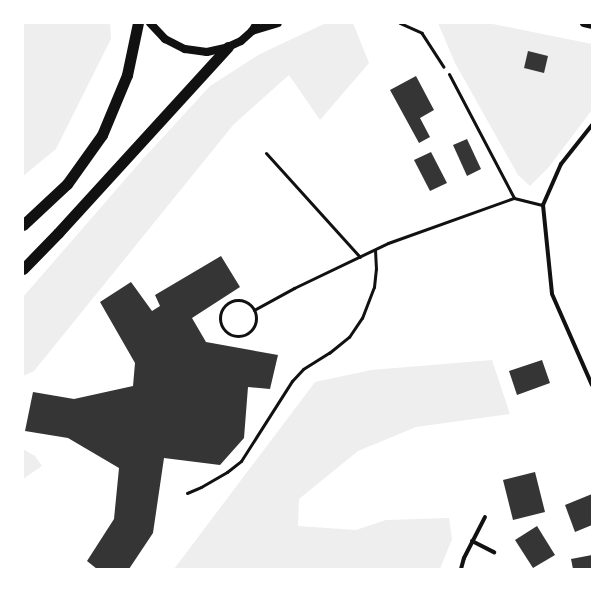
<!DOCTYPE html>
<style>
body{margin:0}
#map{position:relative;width:615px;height:592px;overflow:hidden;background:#fff;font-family:"Work Sans",sans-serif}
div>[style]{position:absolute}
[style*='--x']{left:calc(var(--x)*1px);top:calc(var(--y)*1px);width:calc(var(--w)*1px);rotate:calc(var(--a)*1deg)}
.green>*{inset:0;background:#eee}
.building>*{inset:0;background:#353535}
.path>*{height:2.5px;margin:-1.25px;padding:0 1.25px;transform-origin:1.25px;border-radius:1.25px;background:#111}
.service>*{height:3px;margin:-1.5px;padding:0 1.5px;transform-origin:1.5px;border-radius:1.5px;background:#111}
.service>.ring{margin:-1.5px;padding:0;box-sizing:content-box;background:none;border:3px solid #111;border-radius:50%}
.minor>*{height:4px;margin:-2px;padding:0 2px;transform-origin:2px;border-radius:2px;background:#111}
.secondary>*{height:8px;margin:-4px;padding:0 4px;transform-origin:4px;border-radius:4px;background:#111}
.trunk>*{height:11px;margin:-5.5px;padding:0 5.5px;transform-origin:5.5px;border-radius:5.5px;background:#111}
span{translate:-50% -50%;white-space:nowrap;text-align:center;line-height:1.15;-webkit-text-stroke:4px #fff;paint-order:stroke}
.frame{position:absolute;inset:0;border:24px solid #fff;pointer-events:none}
</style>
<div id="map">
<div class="green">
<i style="clip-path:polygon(23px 23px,110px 23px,111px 39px,56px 149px,23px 176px)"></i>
<i style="clip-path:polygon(326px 23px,353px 23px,369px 63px,320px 120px,289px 75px,234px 124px,34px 371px,23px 376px,23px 297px,142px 160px,210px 86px,260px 54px)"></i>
<i style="clip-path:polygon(438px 23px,488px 23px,592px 44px,592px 110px,548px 168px,530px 186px,518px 175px,455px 63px)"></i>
<i style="clip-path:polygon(492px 360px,510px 414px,416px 427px,358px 451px,299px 499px,298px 526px,356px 530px,386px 520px,449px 518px,452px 539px,440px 569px,174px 569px,315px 382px,371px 370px)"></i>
<i style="clip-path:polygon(23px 449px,35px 456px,42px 466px,23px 479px)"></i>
</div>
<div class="building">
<i style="clip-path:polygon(528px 51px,548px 56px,544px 73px,524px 68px)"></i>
<i style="clip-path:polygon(416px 76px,434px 110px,420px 118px,430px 137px,419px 143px,390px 90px)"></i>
<i style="clip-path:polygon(467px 139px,481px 169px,467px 176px,453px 145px)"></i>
<i style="clip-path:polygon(431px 152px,447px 183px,430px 191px,414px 160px)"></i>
<i style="clip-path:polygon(221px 256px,240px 287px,192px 318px,206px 342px,278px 355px,270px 389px,248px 387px,244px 438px,220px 465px,164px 458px,153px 533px,129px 569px,97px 569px,87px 561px,114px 519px,119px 468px,68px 438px,25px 431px,33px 392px,74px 399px,133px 386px,135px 363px,100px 302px,131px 282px,152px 311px,160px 306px,155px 295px)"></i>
<i style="clip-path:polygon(542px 360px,550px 383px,517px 395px,509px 371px)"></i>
<i style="clip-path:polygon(535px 472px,545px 512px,513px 520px,503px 480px)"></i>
<i style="clip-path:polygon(592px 494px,592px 525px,575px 532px,565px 505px)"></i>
<i style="clip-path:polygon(537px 526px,555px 555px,533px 568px,515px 540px)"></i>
<i style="clip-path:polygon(592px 555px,592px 569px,573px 569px,571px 559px)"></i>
</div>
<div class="path">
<i style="--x:400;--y:23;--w:24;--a:24"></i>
<i style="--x:422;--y:33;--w:40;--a:57.1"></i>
</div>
<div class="service">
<i style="--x:449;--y:74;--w:140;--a:62.3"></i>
<i style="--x:514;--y:198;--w:30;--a:14"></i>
<i style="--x:266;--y:153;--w:140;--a:47.9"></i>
<i class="ring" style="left:220px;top:300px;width:33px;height:33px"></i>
<i style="--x:254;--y:310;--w:46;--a:-28.8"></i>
<i style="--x:294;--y:288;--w:104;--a:-25.6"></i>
<i style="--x:388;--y:243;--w:134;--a:-19.7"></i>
<i style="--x:187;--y:493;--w:15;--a:-23"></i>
<i style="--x:201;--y:487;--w:30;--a:-30"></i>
<i style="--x:227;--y:472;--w:18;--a:-38"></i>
<i style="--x:241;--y:461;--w:95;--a:-57.5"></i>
<i style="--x:292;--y:381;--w:16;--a:-47"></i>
<i style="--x:303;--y:369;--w:31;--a:-32"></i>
<i style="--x:329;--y:353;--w:26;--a:-39"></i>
<i style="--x:349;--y:337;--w:23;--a:-56"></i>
<i style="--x:362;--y:318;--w:33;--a:-69"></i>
<i style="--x:374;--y:287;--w:18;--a:-84"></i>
<i style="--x:376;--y:269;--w:19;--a:-93"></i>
</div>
<div class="minor">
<i style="--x:592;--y:125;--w:50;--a:128.5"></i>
<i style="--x:561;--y:164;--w:45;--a:113.7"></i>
<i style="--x:543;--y:205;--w:89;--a:84.2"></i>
<i style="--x:552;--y:294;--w:99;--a:66.3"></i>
<i style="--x:472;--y:541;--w:25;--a:27"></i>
<i style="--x:461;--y:569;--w:11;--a:-75"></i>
<i style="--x:464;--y:558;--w:46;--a:-62.9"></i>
</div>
<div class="secondary">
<i style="--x:150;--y:23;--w:22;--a:47"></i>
<i style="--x:165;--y:39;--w:22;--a:27"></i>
<i style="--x:185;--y:49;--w:22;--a:8"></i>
<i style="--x:207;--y:52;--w:22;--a:-13"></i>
<i style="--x:228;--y:47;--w:14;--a:-25"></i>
<i style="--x:241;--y:41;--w:15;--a:-42"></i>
<i style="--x:252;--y:31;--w:9;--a:-58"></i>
<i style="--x:584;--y:23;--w:8;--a:14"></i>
<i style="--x:252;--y:31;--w:27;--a:-17"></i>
</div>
<div class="trunk">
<i style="--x:23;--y:225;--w:60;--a:-43"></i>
<i style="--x:67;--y:184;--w:60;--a:-54.5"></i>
<i style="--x:102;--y:135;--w:65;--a:-67.4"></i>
<i style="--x:127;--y:75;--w:53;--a:-78.1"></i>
<i style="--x:23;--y:269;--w:50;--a:-45.8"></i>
<i style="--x:58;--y:233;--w:252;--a:-47.6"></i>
</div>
<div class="frame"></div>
</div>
